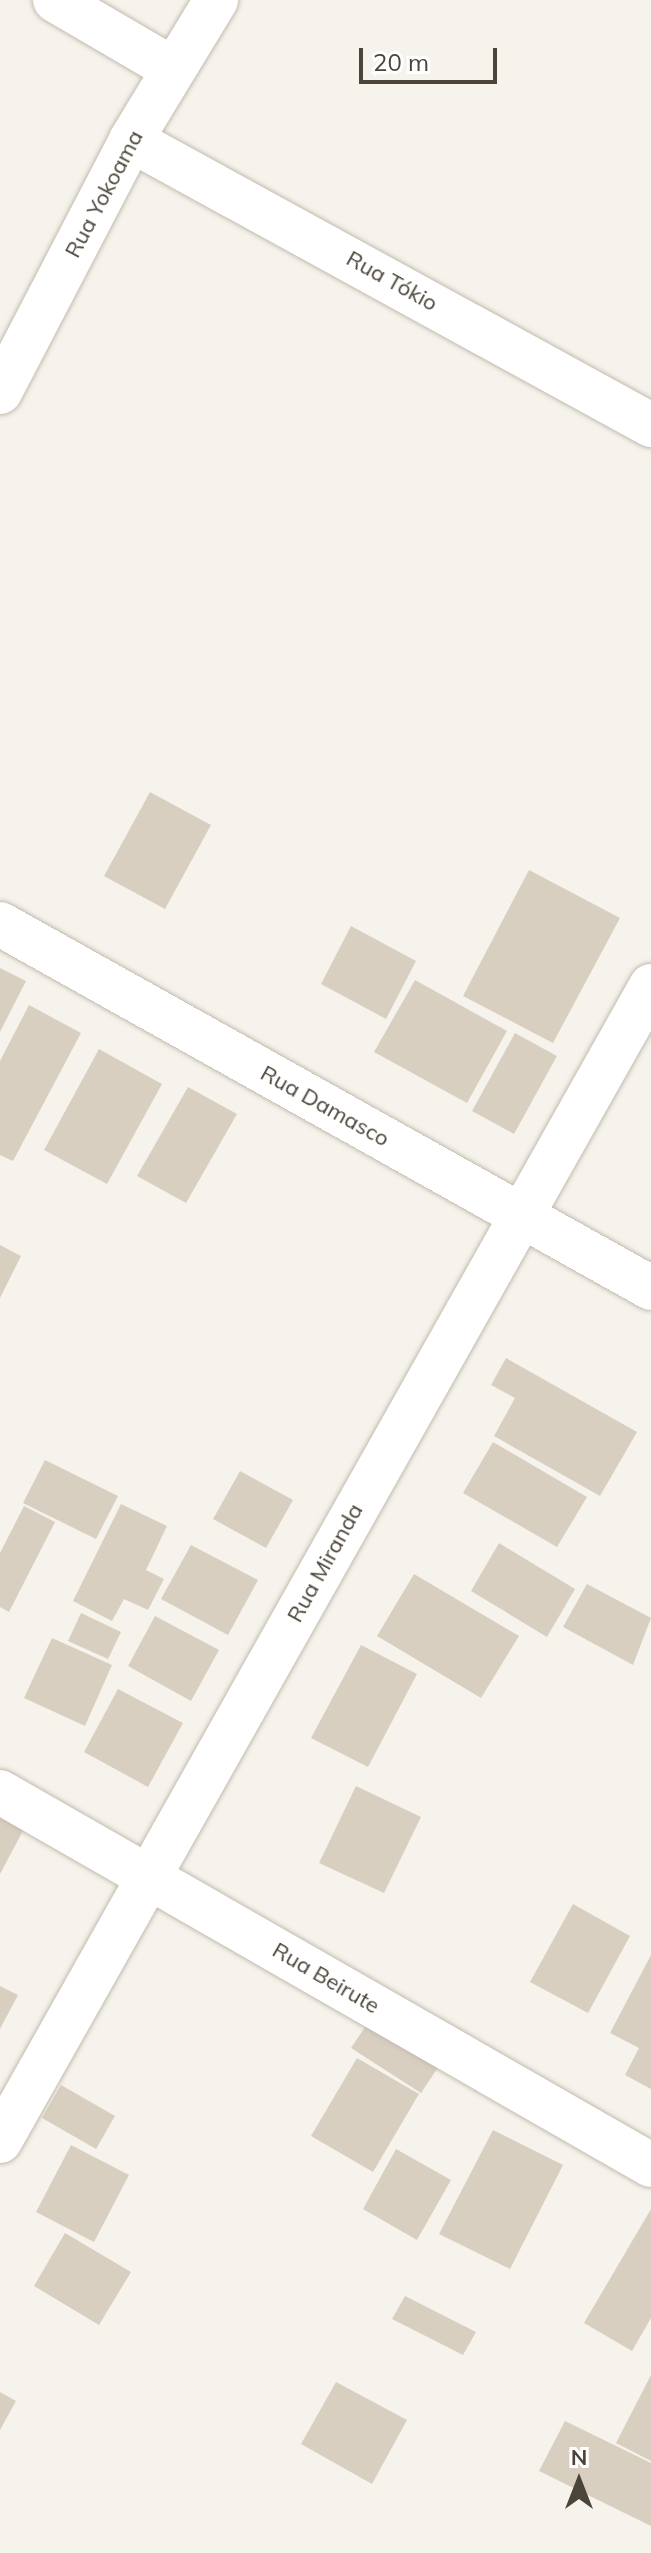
<!DOCTYPE html>
<meta charset="utf-8">
<style>
body{margin:0}
#map{position:relative;width:651px;height:2553px;overflow:hidden;background:#f6f3ec;font-family:Mulish,sans-serif}
div>[style]{position:absolute}
[style*='--x']{left:calc(var(--x)*1px);top:calc(var(--y)*1px);width:calc(var(--w)*1px);rotate:calc(var(--a)*1deg)}
.building>*{inset:0;background:#d8cfc1}
.roads{filter:drop-shadow(0 0 2px #c2bbae) drop-shadow(0 0 2px #c2bbae)}
.minor>*{height:44px;margin:-22px;padding:0 22px;transform-origin:22px;border-radius:22px;background:#fff}
.tertiary>*{height:44px;margin:-22px;padding:0 22px;transform-origin:22px;border-radius:22px;background:#fff}
span{translate:-50% -50%;white-space:nowrap;text-align:center;line-height:1.15;-webkit-text-stroke:8px #fff;paint-order:stroke}
.street-label{font-size:22px;color:#4b4439}
.north{position:absolute;left:539px;top:2441px;width:80px;height:80px;-webkit-text-stroke:6px #fff;paint-order:stroke;rotate:0deg;font-size:22px;font-weight:700;line-height:32px;text-align:center;color:#4b4439}
.north::after{content:'';display:block;margin:auto;width:28px;height:36px;background:#4b4439;clip-path:polygon(50% 0,100% 100%,50% 72%,0 100%)}
.scale{position:absolute;left:359px;top:48px;width:138px;height:36px;box-sizing:border-box;border:4px solid #4b4439;border-top:0;padding-left:10px;font-size:24px;line-height:28px;white-space:nowrap;color:#4b4439;-webkit-text-stroke:6px #fff;paint-order:stroke}
</style>
<div id="map">
<div class="building">
<i style="clip-path:polygon(150px 792px,211px 825px,165px 909px,104px 876px)"></i>
<i style="clip-path:polygon(529px 870px,620px 918px,553px 1043px,463px 996px)"></i>
<i style="clip-path:polygon(351px 926px,416px 961px,386px 1019px,321px 984px)"></i>
<i style="clip-path:polygon(0 968px,26px 981px,0 1032px)"></i>
<i style="clip-path:polygon(415px 980px,507px 1031px,467px 1103px,374px 1052px)"></i>
<i style="clip-path:polygon(29px 1005px,81px 1033px,13px 1161px,0 1155px,0 1061px)"></i>
<i style="clip-path:polygon(515px 1033px,557px 1056px,514px 1134px,472px 1111px)"></i>
<i style="clip-path:polygon(99px 1049px,162px 1084px,107px 1184px,44px 1150px)"></i>
<i style="clip-path:polygon(188px 1087px,237px 1114px,186px 1203px,137px 1176px)"></i>
<i style="clip-path:polygon(0 1245px,21px 1256px,0 1298px)"></i>
<i style="clip-path:polygon(506px 1358px,637px 1432px,600px 1496px,494px 1436px,515px 1398px,491px 1385px)"></i>
<i style="clip-path:polygon(493px 1442px,587px 1497px,557px 1547px,463px 1493px)"></i>
<i style="clip-path:polygon(45px 1460px,118px 1496px,96px 1539px,23px 1503px)"></i>
<i style="clip-path:polygon(240px 1471px,293px 1500px,266px 1548px,213px 1519px)"></i>
<i style="clip-path:polygon(121px 1504px,167px 1526px,146px 1570px,164px 1579px,148px 1610px,124px 1599px,112px 1621px,73px 1601px)"></i>
<i style="clip-path:polygon(24px 1506px,55px 1522px,9px 1612px,0 1607px,0 1553px)"></i>
<i style="clip-path:polygon(499px 1543px,575px 1589px,547px 1637px,471px 1591px)"></i>
<i style="clip-path:polygon(191px 1545px,258px 1580px,228px 1635px,161px 1599px)"></i>
<i style="clip-path:polygon(414px 1574px,519px 1636px,481px 1698px,377px 1636px)"></i>
<i style="clip-path:polygon(587px 1584px,651px 1618px,633px 1665px,563px 1627px)"></i>
<i style="clip-path:polygon(81px 1613px,121px 1632px,108px 1659px,68px 1641px)"></i>
<i style="clip-path:polygon(155px 1616px,219px 1650px,191px 1701px,128px 1666px)"></i>
<i style="clip-path:polygon(52px 1638px,112px 1665px,85px 1726px,24px 1698px)"></i>
<i style="clip-path:polygon(361px 1645px,417px 1674px,368px 1767px,311px 1738px)"></i>
<i style="clip-path:polygon(118px 1689px,183px 1723px,148px 1787px,84px 1752px)"></i>
<i style="clip-path:polygon(356px 1786px,421px 1817px,384px 1893px,319px 1863px)"></i>
<i style="clip-path:polygon(0 1814px,25px 1827px,0 1874px)"></i>
<i style="clip-path:polygon(573px 1904px,630px 1936px,588px 2013px,530px 1982px)"></i>
<i style="clip-path:polygon(651px 1955px,651px 2089px,625px 2075px,639px 2048px,610px 2033px)"></i>
<i style="clip-path:polygon(0 1986px,18px 1995px,0 2029px)"></i>
<i style="clip-path:polygon(369px 2021px,439px 2066px,421px 2093px,351px 2048px)"></i>
<i style="clip-path:polygon(357px 2058px,419px 2094px,373px 2172px,311px 2136px)"></i>
<i style="clip-path:polygon(61px 2085px,115px 2116px,96px 2149px,42px 2118px)"></i>
<i style="clip-path:polygon(493px 2130px,563px 2165px,510px 2269px,439px 2234px)"></i>
<i style="clip-path:polygon(71px 2145px,129px 2175px,94px 2242px,36px 2212px)"></i>
<i style="clip-path:polygon(396px 2149px,451px 2180px,417px 2240px,363px 2209px)"></i>
<i style="clip-path:polygon(651px 2209px,651px 2318px,632px 2351px,584px 2323px)"></i>
<i style="clip-path:polygon(65px 2233px,131px 2272px,99px 2325px,34px 2286px)"></i>
<i style="clip-path:polygon(405px 2296px,476px 2332px,463px 2355px,392px 2319px)"></i>
<i style="clip-path:polygon(651px 2375px,651px 2461px,616px 2443px)"></i>
<i style="clip-path:polygon(336px 2382px,407px 2420px,372px 2484px,301px 2444px)"></i>
<i style="clip-path:polygon(0 2392px,16px 2401px,0 2430px)"></i>
<i style="clip-path:polygon(565px 2421px,651px 2463px,651px 2526px,539px 2471px)"></i>
</div>
<div class="roads">
<div class="minor">
<i style="--x:55;--y:0;--w:137;--a:30.3"></i>
<i style="--x:131;--y:140;--w:593;--a:28.73"></i>
<i style="--x:0;--y:924;--w:746;--a:29.21"></i>
<i style="--x:0;--y:1792;--w:750;--a:29.81"></i>
<i style="--x:0;--y:2141;--w:1326;--a:-60.59"></i>
</div>
<div class="tertiary">
<i style="--x:0;--y:392;--w:284;--a:-62.5"></i>
<i style="--x:131;--y:140;--w:164;--a:-58.7"></i>
</div>
</div>
<div class="street-label">
<span style="left:104px;top:194px;rotate:-62deg">Rua Yokoama</span>
<span style="left:392px;top:281px;rotate:29deg">Rua Tókio</span>
<span style="left:325px;top:1106px;rotate:29deg">Rua Damasco</span>
<span style="left:325px;top:1563px;rotate:-61deg">Rua Miranda</span>
<span style="left:326px;top:1978px;rotate:30deg">Rua Beirute</span>
</div>
<div class="north">N</div>
<div class="scale">20 m</div>
</div>
